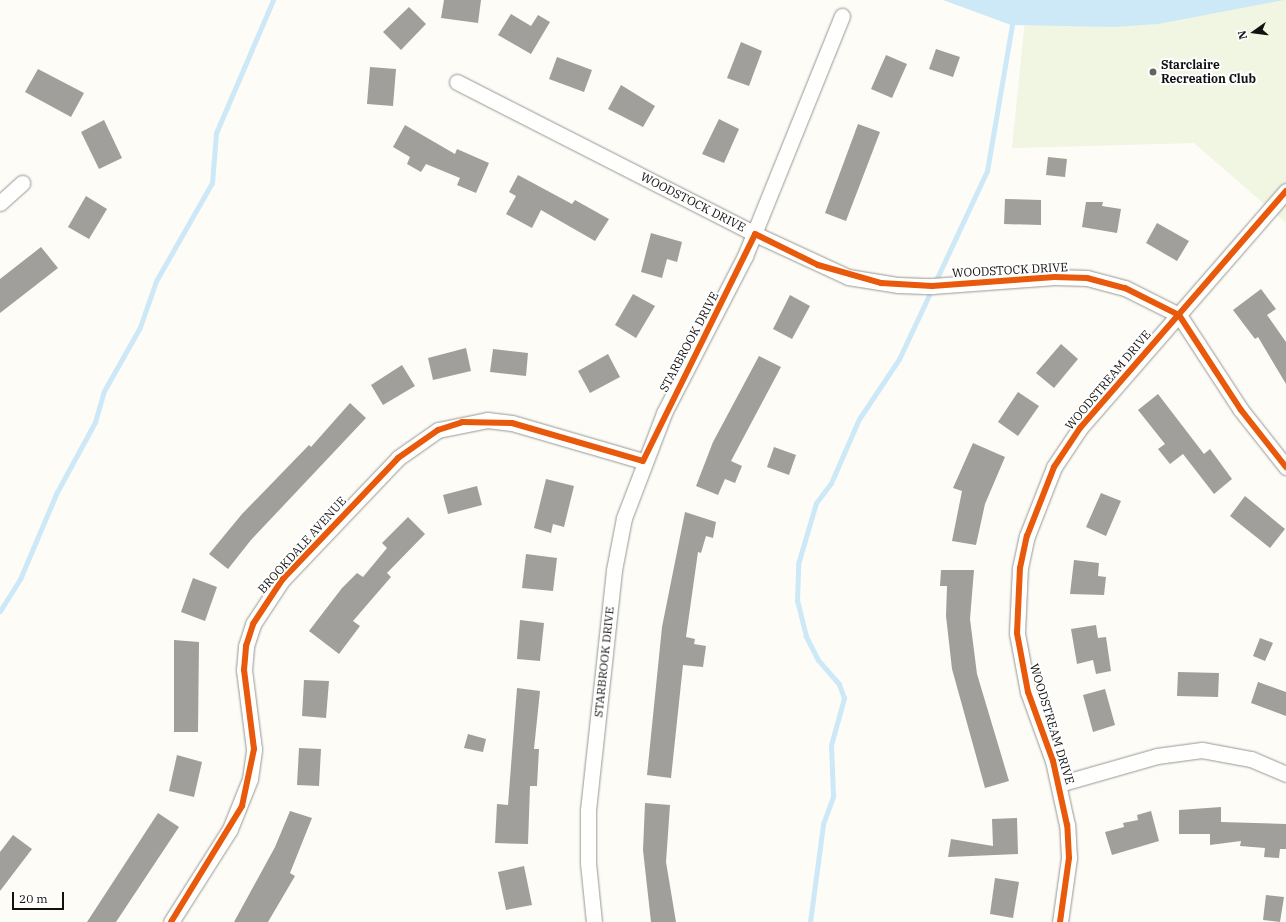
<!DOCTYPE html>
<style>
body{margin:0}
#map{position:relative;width:1286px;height:922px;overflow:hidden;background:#fdfcf7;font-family:"IBM Plex Serif",serif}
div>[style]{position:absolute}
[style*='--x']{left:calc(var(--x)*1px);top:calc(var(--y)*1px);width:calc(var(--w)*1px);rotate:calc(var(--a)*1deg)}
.pitch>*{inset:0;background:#f0f6e1}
.water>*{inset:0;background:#cde8f7}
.stream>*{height:5px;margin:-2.5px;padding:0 2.5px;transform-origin:2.5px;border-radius:2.5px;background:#cde8f7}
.building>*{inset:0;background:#a19f9c}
.roads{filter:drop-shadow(0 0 1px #979795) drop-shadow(0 0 1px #979795)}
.street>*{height:15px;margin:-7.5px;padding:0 7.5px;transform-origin:7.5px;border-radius:7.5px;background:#fffffe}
.cycleway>*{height:6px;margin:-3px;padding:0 3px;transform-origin:3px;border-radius:3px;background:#e8590c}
.dots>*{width:11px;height:11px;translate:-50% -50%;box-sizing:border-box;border:2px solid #fff;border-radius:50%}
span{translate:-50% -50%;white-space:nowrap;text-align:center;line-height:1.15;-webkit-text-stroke:4px #fff;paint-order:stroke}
.poi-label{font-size:12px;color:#111;font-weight:700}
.left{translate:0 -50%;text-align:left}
.street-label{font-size:12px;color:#111}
.north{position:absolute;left:1234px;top:12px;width:40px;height:40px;-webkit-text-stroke:3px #fff;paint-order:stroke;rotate:256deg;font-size:11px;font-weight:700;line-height:16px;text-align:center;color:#111}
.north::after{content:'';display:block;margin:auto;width:14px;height:18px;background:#111;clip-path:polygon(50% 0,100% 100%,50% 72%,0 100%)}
.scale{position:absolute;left:12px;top:892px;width:52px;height:18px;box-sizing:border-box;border:2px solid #111;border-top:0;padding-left:5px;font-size:12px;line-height:14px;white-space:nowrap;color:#111;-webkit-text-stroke:3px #fff;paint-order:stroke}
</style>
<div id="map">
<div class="pitch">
<i style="clip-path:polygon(1027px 0,1286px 0,1286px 223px,1194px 143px,1012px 148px)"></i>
</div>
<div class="water">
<i style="clip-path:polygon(943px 0,1284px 0,1158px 24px,1114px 27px,1011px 25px)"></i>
</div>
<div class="stream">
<i style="--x:937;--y:278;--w:118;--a:-65"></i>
<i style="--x:987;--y:171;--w:154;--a:-80.3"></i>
<i style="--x:0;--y:611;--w:38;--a:-58"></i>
<i style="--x:20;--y:579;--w:95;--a:-67"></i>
<i style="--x:57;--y:492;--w:80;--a:-61.5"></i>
<i style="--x:95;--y:422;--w:32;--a:-74"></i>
<i style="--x:104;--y:391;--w:73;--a:-60.6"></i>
<i style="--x:140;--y:327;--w:49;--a:-70.8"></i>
<i style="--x:156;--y:281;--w:113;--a:-60.3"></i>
<i style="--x:212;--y:183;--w:50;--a:-85.4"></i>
<i style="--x:216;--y:133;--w:145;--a:-66.8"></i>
<i style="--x:810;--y:922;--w:99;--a:-82.4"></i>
<i style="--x:823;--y:824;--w:30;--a:-70"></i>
<i style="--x:833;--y:796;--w:51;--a:-92.2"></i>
<i style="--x:831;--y:745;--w:49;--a:-74.5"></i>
<i style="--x:844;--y:698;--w:15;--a:-110"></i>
<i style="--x:839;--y:684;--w:32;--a:-131"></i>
<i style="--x:818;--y:660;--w:27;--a:-117"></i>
<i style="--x:806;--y:636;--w:36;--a:-104"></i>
<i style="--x:797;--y:601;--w:37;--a:-88"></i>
<i style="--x:798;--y:564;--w:64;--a:-73.6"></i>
<i style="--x:816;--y:503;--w:25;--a:-53"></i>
<i style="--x:831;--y:483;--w:70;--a:-66.4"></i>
<i style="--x:859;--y:419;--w:72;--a:-56.3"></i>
<i style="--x:899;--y:359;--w:71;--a:-64.9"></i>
</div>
<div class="building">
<i style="clip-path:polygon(444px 0,481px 0,478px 23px,441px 18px)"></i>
<i style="clip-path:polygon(409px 7px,426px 24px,401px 50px,383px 32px)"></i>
<i style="clip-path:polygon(511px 14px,531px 26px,538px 15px,550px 22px,531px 54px,498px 35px)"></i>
<i style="clip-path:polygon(741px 42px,762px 51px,749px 86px,727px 78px)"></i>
<i style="clip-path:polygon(936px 49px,960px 57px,953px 77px,929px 69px)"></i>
<i style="clip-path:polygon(886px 55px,907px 64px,892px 98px,871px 89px)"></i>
<i style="clip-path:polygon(557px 57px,592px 70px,584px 92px,549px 79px)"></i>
<i style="clip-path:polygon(370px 67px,396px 69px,393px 106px,367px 104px)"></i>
<i style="clip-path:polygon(38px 69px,84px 93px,71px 117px,25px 92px)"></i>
<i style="clip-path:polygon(621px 85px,655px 106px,643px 127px,608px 109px)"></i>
<i style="clip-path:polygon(719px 119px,739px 129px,724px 163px,702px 154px)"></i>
<i style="clip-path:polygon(104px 120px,122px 158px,99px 169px,81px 132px)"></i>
<i style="clip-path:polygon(858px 124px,880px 132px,846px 221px,825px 213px)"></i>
<i style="clip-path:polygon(405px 125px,455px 154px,457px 149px,489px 163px,476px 193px,457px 185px,460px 178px,426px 164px,421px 172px,407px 164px,410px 157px,393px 147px)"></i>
<i style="clip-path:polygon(1048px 157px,1067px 159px,1065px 177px,1046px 175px)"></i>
<i style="clip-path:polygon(518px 175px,572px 204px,575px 200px,609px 219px,595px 241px,541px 210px,532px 228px,506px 214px,516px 196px,509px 192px)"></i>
<i style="clip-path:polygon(86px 196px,107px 209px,89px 239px,68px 227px)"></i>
<i style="clip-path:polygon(1005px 199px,1041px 200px,1041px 225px,1004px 224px)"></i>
<i style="clip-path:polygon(1086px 202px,1103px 202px,1102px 206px,1121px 209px,1117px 233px,1082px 227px)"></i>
<i style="clip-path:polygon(1157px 223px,1189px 241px,1177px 261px,1146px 243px)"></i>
<i style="clip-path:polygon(651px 233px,682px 242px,677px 262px,667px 259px,662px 278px,641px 272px)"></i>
<i style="clip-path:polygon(41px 247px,58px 268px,0 313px,0 279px)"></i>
<i style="clip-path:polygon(1261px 289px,1276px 309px,1267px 315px,1286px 342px,1286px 384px,1258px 337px,1255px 339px,1233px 310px)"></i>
<i style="clip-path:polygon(633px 294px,655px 306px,636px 338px,615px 325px)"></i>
<i style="clip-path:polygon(790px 295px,810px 306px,792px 339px,773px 329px)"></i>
<i style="clip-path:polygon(1061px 344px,1078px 359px,1054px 388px,1036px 373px)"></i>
<i style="clip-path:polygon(466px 348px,471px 371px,433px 380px,428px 358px)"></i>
<i style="clip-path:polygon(493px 349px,528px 353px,526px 376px,490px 372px)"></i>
<i style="clip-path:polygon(608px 354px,620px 377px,590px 393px,578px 371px)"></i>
<i style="clip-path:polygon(759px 356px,781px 367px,731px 461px,742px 466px,735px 483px,725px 479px,718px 495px,696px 486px,713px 442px)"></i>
<i style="clip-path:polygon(402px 365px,415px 386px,383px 405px,371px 385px)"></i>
<i style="clip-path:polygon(1018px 392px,1039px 406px,1018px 436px,998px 422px)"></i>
<i style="clip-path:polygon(1158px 394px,1204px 454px,1210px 449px,1232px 479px,1214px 494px,1183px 454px,1170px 464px,1158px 449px,1165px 444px,1138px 410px)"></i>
<i style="clip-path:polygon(350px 403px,366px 418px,251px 540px,228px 569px,209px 554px,242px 514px,309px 445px,311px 447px)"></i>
<i style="clip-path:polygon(973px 443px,1005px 457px,985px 504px,976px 545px,952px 541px,962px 491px,953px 488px)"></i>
<i style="clip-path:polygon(774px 447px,796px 455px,789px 475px,767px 467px)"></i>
<i style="clip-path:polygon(546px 479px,574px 486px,564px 527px,553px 524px,551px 533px,534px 528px)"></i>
<i style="clip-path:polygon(477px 486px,482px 505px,448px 514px,443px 495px)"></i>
<i style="clip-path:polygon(1101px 493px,1121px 501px,1106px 536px,1086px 527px)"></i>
<i style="clip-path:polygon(1245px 496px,1285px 529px,1270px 548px,1230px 516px)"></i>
<i style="clip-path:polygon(685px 512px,716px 522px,713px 538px,706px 536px,701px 553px,698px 552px,686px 637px,695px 639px,694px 644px,706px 646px,703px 667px,683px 665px,671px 778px,647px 775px,662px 627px)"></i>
<i style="clip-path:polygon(408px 517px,425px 534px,387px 573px,391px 577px,353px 621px,360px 626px,339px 654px,309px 631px,342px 588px,357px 573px,363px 577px,387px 548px,382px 543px)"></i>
<i style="clip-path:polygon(526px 554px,557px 558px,553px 591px,522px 588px)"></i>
<i style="clip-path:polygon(1074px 560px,1099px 563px,1098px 576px,1106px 577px,1104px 595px,1070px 594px)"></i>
<i style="clip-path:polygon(941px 570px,974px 570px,970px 619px,977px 674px,1009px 781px,985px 788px,952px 669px,946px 616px,947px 586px,940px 586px)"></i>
<i style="clip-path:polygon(193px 578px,217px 587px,205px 621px,181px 612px)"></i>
<i style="clip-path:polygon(520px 620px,544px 623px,540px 661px,517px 659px)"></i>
<i style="clip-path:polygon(1096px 625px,1098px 638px,1106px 637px,1111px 671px,1096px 674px,1093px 660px,1077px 664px,1071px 629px)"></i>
<i style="clip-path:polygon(1260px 638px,1273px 643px,1265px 661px,1253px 656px)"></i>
<i style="clip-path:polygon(174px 640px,199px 642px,198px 732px,174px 732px)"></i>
<i style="clip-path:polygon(1178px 672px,1219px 673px,1218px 697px,1177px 696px)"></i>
<i style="clip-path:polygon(304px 680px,329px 681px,326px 718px,302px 716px)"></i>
<i style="clip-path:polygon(1258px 682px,1286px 692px,1286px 716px,1251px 703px)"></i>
<i style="clip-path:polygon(517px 688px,540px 691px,534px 749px,539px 749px,537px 786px,530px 786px,528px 844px,495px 843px,497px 804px,508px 805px)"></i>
<i style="clip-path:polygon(1105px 689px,1115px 725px,1093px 732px,1083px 695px)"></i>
<i style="clip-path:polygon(468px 734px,486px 739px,483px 752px,464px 748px)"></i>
<i style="clip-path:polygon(299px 748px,321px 749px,319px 786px,297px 785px)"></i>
<i style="clip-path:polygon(177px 755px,202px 762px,194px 797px,169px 791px)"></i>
<i style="clip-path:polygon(645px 803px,670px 805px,666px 862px,676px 922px,651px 922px,643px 850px)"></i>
<i style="clip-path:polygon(1221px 807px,1221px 822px,1286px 824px,1286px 849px,1280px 849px,1279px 858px,1264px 857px,1265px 848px,1240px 846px,1241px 841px,1210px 845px,1210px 834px,1179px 834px,1179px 810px)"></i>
<i style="clip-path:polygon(290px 811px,312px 818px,290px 873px,295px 876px,268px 922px,234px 922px,275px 847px)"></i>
<i style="clip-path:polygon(1151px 811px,1159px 841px,1112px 855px,1105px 832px,1124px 827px,1123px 823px,1138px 820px,1137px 815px)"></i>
<i style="clip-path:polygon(158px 813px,179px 827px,116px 922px,87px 922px)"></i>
<i style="clip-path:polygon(1017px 818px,1018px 854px,948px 857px,951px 839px,993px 846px,992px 819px)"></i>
<i style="clip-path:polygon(13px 835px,32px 849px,0 891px,0 852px)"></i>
<i style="clip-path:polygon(524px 866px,532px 905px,506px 910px,498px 872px)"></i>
<i style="clip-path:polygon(995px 878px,1019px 882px,1013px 918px,990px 914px)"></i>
<i style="clip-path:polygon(1266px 895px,1284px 897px,1280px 922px,1263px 920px)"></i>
</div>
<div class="roads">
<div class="street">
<i style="--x:457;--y:82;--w:335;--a:27"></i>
<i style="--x:755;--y:234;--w:102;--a:24.8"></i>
<i style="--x:848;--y:277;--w:51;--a:9.1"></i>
<i style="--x:898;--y:285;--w:34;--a:2"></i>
<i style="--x:932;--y:286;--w:123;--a:-4.2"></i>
<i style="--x:1055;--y:277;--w:32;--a:2"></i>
<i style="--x:1087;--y:278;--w:39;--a:15"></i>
<i style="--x:1125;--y:288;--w:60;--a:26.6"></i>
<i style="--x:1179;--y:315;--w:113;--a:56.9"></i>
<i style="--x:1241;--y:410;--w:73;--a:51.7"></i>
<i style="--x:0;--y:203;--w:30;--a:-42"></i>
<i style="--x:1059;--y:784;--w:102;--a:-15.9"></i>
<i style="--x:1157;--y:756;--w:45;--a:-7.6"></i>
<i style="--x:1202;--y:750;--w:50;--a:10.4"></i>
<i style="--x:1251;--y:759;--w:38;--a:23"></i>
<i style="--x:171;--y:922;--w:110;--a:-57.6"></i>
<i style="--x:230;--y:829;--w:54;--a:-68.2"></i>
<i style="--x:250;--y:779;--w:30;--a:-82"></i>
<i style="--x:254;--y:749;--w:80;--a:-97.2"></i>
<i style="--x:244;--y:670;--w:24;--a:-85"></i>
<i style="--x:246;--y:646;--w:23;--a:-72"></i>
<i style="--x:253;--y:624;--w:53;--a:-56.6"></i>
<i style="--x:282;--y:580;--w:168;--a:-46.4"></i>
<i style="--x:398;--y:458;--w:49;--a:-35"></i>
<i style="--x:438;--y:430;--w:50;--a:-11.5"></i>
<i style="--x:487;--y:420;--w:25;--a:7"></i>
<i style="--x:512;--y:423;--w:136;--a:16.2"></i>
<i style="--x:594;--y:922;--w:59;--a:-95.8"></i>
<i style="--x:588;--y:863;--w:53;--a:-90"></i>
<i style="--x:588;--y:810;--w:241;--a:-83.8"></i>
<i style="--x:614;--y:570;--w:53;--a:-79.1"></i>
<i style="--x:624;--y:518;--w:112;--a:-69.1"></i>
<i style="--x:664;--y:413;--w:177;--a:-62.7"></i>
<i style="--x:745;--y:256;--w:259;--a:-68"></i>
<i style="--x:1060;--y:922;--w:65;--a:-82"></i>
<i style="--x:1069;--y:858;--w:33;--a:-93"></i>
<i style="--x:1067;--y:825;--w:66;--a:-102.3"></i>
<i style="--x:1053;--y:761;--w:73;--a:-109.9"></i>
<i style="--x:1028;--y:692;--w:60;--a:-100.6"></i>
<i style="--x:1017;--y:633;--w:65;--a:-87.4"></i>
<i style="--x:1020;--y:568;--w:33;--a:-78"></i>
<i style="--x:1027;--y:536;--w:74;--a:-68.6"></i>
<i style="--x:1054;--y:467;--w:47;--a:-56.3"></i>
<i style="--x:1080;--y:428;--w:314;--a:-49"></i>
</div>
</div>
<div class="cycleway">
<i style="--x:171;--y:922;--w:136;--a:-58.5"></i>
<i style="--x:242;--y:806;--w:58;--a:-78.1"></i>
<i style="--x:254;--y:749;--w:80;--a:-97.2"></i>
<i style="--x:244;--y:670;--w:24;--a:-85"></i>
<i style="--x:246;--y:646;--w:23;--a:-72"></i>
<i style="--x:253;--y:624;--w:53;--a:-56.6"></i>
<i style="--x:282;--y:580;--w:168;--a:-46.4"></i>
<i style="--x:398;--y:458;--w:49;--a:-35"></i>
<i style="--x:438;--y:430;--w:25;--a:-18"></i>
<i style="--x:462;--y:422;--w:50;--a:1.1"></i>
<i style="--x:512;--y:423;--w:136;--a:16.2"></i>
<i style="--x:643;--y:461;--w:253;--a:-63.7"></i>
<i style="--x:755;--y:234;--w:70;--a:26.2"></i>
<i style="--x:818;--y:265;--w:66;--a:15.9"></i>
<i style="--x:881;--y:283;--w:51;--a:3.4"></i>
<i style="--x:932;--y:286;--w:123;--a:-4.2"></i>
<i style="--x:1055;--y:277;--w:32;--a:2"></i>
<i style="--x:1087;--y:278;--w:39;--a:15"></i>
<i style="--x:1125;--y:288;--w:60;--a:26.6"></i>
<i style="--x:1179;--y:315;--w:113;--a:56.9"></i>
<i style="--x:1241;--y:410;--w:73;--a:51.7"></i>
<i style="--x:1060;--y:922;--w:65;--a:-82"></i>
<i style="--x:1069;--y:858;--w:33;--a:-93"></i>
<i style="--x:1067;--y:825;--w:66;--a:-102.3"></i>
<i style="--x:1053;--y:761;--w:73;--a:-109.9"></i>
<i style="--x:1028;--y:692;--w:60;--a:-100.6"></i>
<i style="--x:1017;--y:633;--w:65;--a:-87.4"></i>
<i style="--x:1020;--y:568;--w:33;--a:-78"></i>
<i style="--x:1027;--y:536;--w:74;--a:-68.6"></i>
<i style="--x:1054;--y:467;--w:47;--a:-56.3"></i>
<i style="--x:1080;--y:428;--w:314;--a:-49"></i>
</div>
<div class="dots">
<i style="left:1153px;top:72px;background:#646362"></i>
</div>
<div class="poi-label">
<span class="left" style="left:1161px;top:72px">Starclaire<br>Recreation Club</span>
</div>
<div class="street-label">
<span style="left:693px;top:202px;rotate:27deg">WOODSTOCK DRIVE</span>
<span style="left:1010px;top:270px;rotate:-3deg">WOODSTOCK DRIVE</span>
<span style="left:689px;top:342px;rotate:-62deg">STARBROOK DRIVE</span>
<span style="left:1108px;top:380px;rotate:-50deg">WOODSTREAM DRIVE</span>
<span style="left:302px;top:545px;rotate:-48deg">BROOKDALE AVENUE</span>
<span style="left:604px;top:662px;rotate:-84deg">STARBROOK DRIVE</span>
<span style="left:1052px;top:724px;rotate:73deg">WOODSTREAM DRIVE</span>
</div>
<div class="north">N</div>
<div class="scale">20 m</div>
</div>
